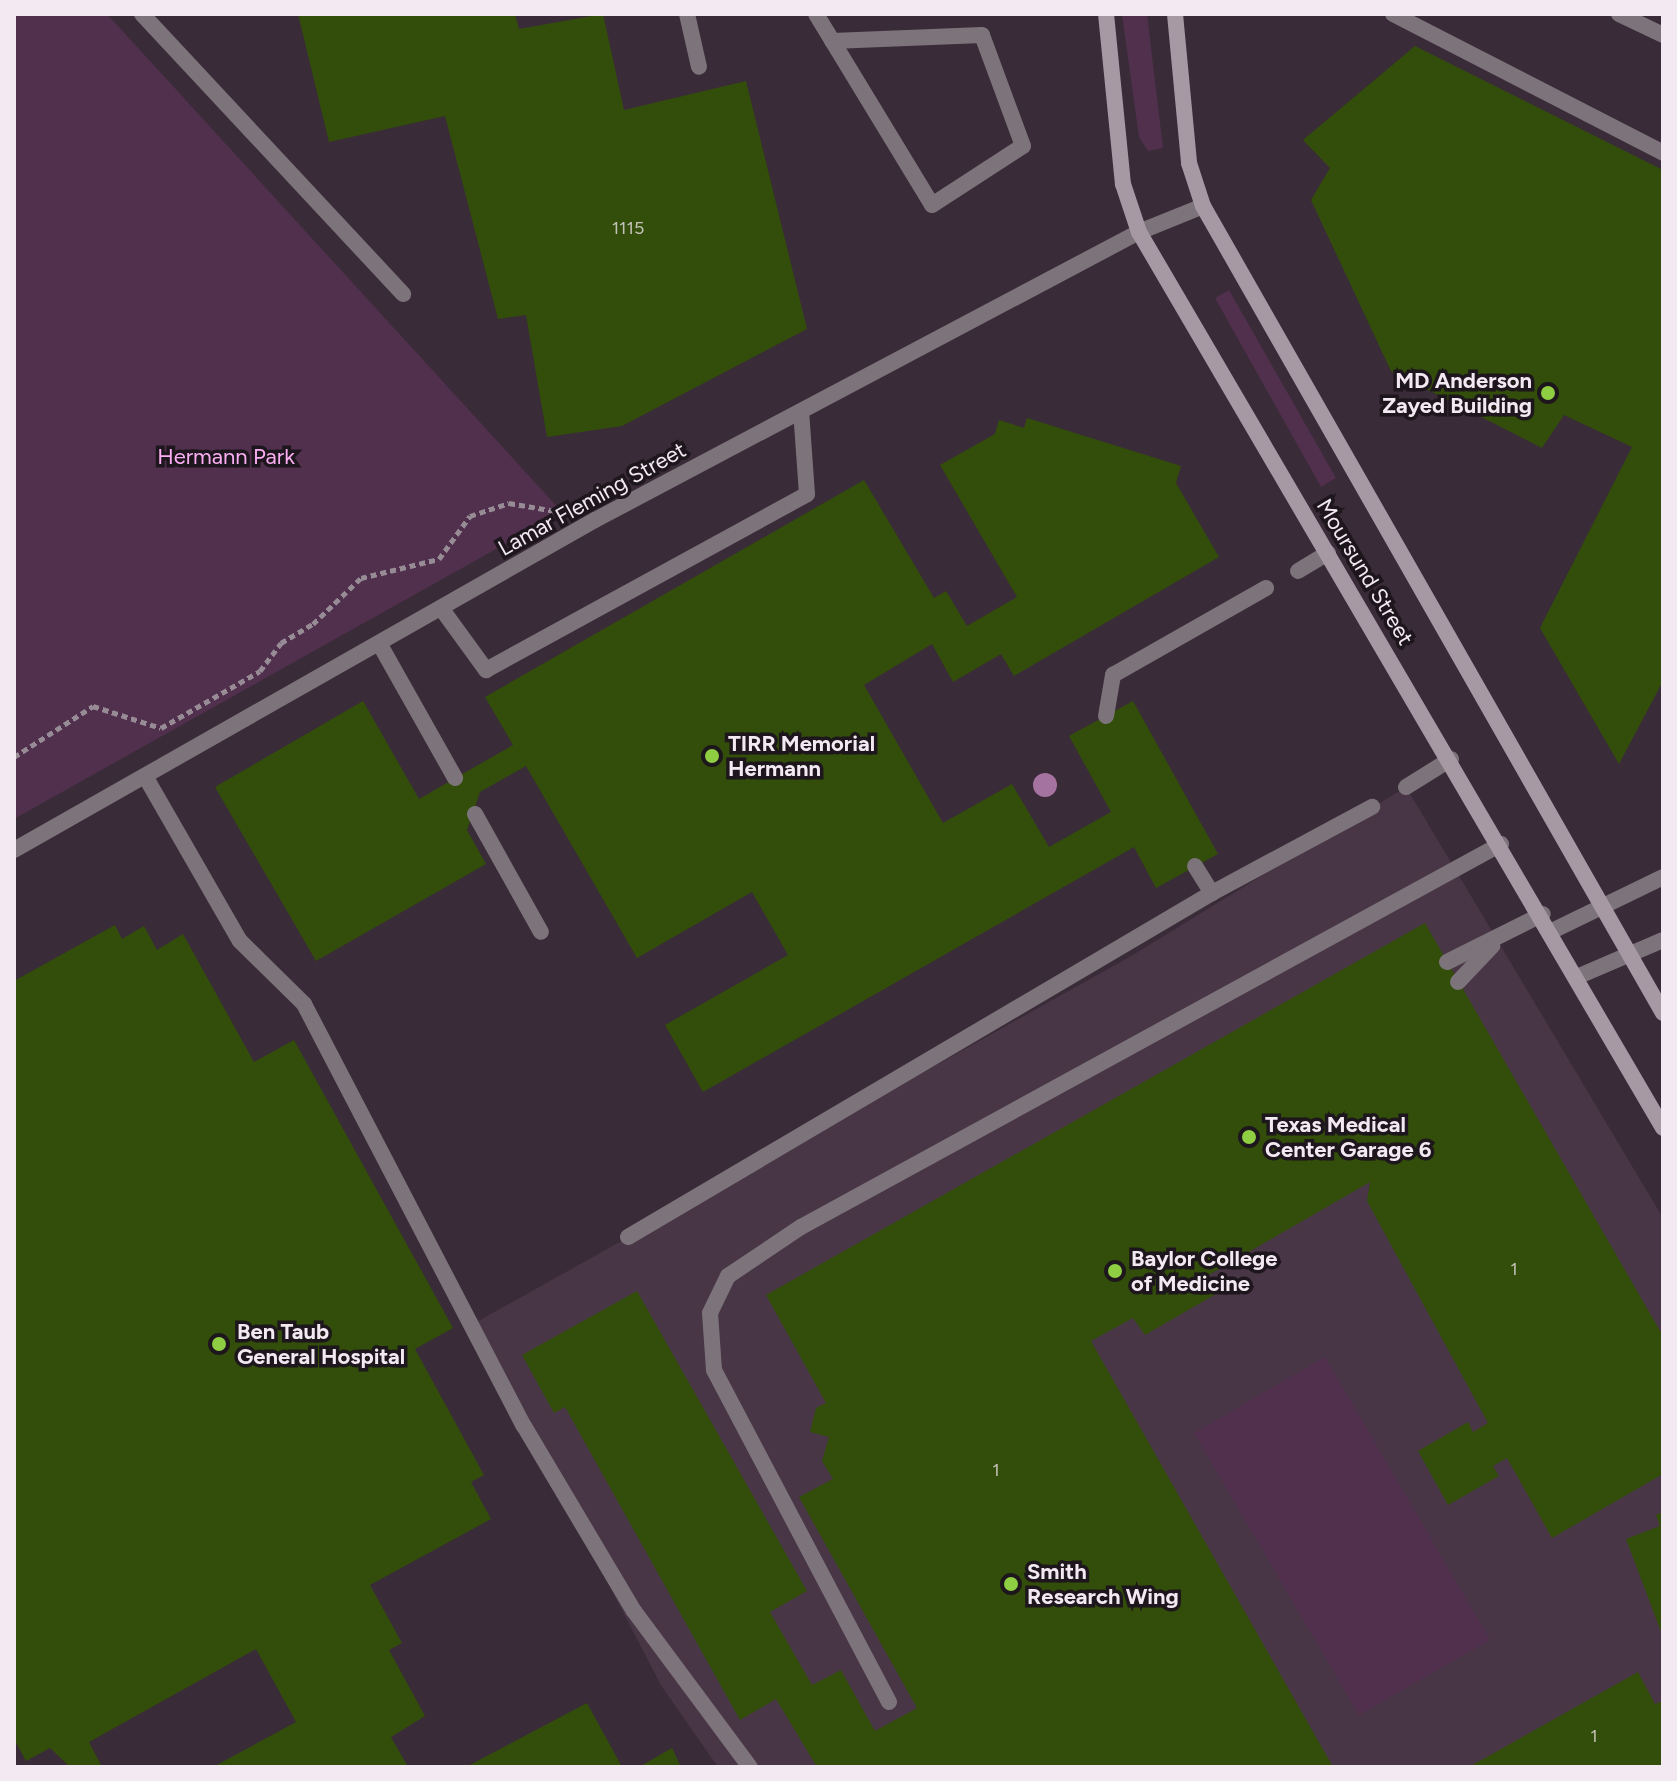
<!DOCTYPE html>
<style>
body{margin:0}
#map{position:relative;width:1677px;height:1781px;overflow:hidden;background:#3a2b38;font-family:Figtree,sans-serif}
div>[style]{position:absolute}
[style*='--x']{left:calc(var(--x)*1px);top:calc(var(--y)*1px);width:calc(var(--w)*1px);rotate:calc(var(--a)*1deg)}
.built>*{inset:0;background:#483546}
.green>*{inset:0;background:#50304d}
.building>*{inset:0;background:#324e0a}
.path>*{height:5px;margin-top:-2.5px;transform-origin:0;background:repeating-linear-gradient(90deg,#978b96 0 6px,transparent 0 10px)}
.lane>*{height:16px;margin:-8px;padding:0 8px;transform-origin:8px;border-radius:8px;background:#7c747a}
.street>*{height:16px;margin:-8px;padding:0 8px;transform-origin:8px;border-radius:8px;background:#7c747a}
.secondary>*{height:16px;margin:-8px;padding:0 8px;transform-origin:8px;border-radius:8px;background:#a699a4}
.trees>*{width:24px;height:24px;margin:-12px;border-radius:50%;background:#a5739f}
.dots>*{width:22px;height:22px;translate:-50% -50%;box-sizing:border-box;border:4px solid #1d161c;border-radius:50%}
span{translate:-50% -50%;white-space:nowrap;text-align:center;line-height:1.15;-webkit-text-stroke:7px #1d161c;paint-order:stroke}
.number-label{font-size:18px;color:#c3c2b8}
.number-label span{-webkit-text-stroke-width:0}
.poi-label{font-size:22px;color:#f3e9f2;font-weight:700}
.right{translate:-100% -50%;text-align:right}
.left{translate:0 -50%;text-align:left}
.park-label{font-size:22px;color:#fcaef4}
.street-label{font-size:22px;color:#f3e9f2}
.frame{position:absolute;inset:0;border:16px solid #f3e9f2;pointer-events:none}
</style>
<div id="map">
<div class="built">
<i style="clip-path:polygon(1406px 787px,1663px 1218px,1663px 1767px,718px 1767px,662px 1687px,473px 1324px,1133px 955px)"></i>
</div>
<div class="green">
<i style="clip-path:polygon(14px 14px,107px 14px,562px 512px,14px 819px)"></i>
<i style="clip-path:polygon(1122px 14px,1147px 14px,1163px 148px,1148px 151px,1139px 137px)"></i>
<i style="clip-path:polygon(1229px 290px,1336px 478px,1321px 487px,1215px 298px)"></i>
<i style="clip-path:polygon(1325px 1357px,1490px 1640px,1359px 1715px,1194px 1433px)"></i>
</div>
<div class="building">
<i style="clip-path:polygon(298px 14px,515px 14px,519px 29px,603px 14px,624px 110px,746px 81px,807px 329px,622px 426px,547px 437px,526px 315px,498px 319px,445px 116px,329px 142px)"></i>
<i style="clip-path:polygon(1415px 46px,1663px 170px,1663px 681px,1619px 764px,1540px 628px,1632px 447px,1564px 415px,1542px 448px,1391px 371px,1311px 200px,1330px 168px,1303px 140px)"></i>
<i style="clip-path:polygon(1027px 418px,1181px 466px,1176px 483px,1219px 557px,1014px 676px,1001px 654px,953px 682px,932px 644px,864px 685px,943px 823px,1012px 784px,1049px 847px,1111px 812px,1069px 736px,1133px 701px,1218px 854px,1156px 888px,1134px 847px,703px 1092px,665px 1025px,788px 955px,752px 892px,637px 958px,526px 766px,480px 792px,467px 830px,486px 864px,316px 961px,215px 787px,363px 701px,419px 799px,513px 745px,485px 697px,864px 480px,934px 598px,946px 591px,967px 626px,1017px 597px,940px 465px,995px 434px,999px 420px,1024px 428px)"></i>
<i style="clip-path:polygon(1425px 923px,1663px 1336px,1663px 1474px,1552px 1538px,1507px 1458px,1493px 1466px,1499px 1476px,1448px 1505px,1418px 1451px,1468px 1422px,1473px 1432px,1488px 1423px,1367px 1201px,1370px 1182px,1207px 1276px,1216px 1294px,1145px 1335px,1133px 1318px,1091px 1341px,1333px 1767px,817px 1767px,776px 1699px,740px 1720px,565px 1407px,554px 1413px,522px 1355px,637px 1291px,807px 1591px,770px 1612px,812px 1685px,841px 1670px,875px 1731px,917px 1708px,799px 1497px,833px 1479px,822px 1461px,829px 1437px,810px 1432px,816px 1408px,826px 1403px,766px 1295px)"></i>
<i style="clip-path:polygon(115px 925px,122px 939px,144px 926px,157px 950px,183px 934px,254px 1062px,294px 1040px,453px 1328px,415px 1349px,484px 1475px,471px 1482px,491px 1519px,370px 1585px,402px 1643px,389px 1650px,425px 1716px,391px 1737px,408px 1767px,213px 1767px,296px 1722px,256px 1649px,89px 1742px,102px 1767px,70px 1767px,50px 1748px,26px 1761px,14px 1739px,14px 981px)"></i>
<i style="clip-path:polygon(1663px 1512px,1663px 1637px,1626px 1539px,1660px 1526px,1656px 1515px)"></i>
<i style="clip-path:polygon(1638px 1672px,1655px 1704px,1663px 1701px,1663px 1767px,1469px 1767px)"></i>
<i style="clip-path:polygon(587px 1703px,622px 1767px,466px 1767px)"></i>
<i style="clip-path:polygon(672px 1748px,681px 1767px,639px 1767px)"></i>
</div>
<div class="path">
<i style="--x:14;--y:757;--w:94;--a:-32.8"></i>
<i style="--x:93;--y:706;--w:71;--a:17.9"></i>
<i style="--x:161;--y:728;--w:114;--a:-29.9"></i>
<i style="--x:260;--y:671;--w:35;--a:-53"></i>
<i style="--x:281;--y:643;--w:37;--a:-31"></i>
<i style="--x:313;--y:624;--w:66;--a:-43.8"></i>
<i style="--x:361;--y:578;--w:80;--a:-13.7"></i>
<i style="--x:439;--y:559;--w:53;--a:-54.2"></i>
<i style="--x:470;--y:516;--w:41;--a:-18.4"></i>
<i style="--x:509;--y:503;--w:47;--a:9.9"></i>
</div>
<div class="lane">
<i style="--x:142;--y:14;--w:383;--a:47"></i>
<i style="--x:687;--y:14;--w:54;--a:77.2"></i>
<i style="--x:816;--y:14;--w:223;--a:58.7"></i>
<i style="--x:932;--y:205;--w:108;--a:-33"></i>
<i style="--x:1023;--y:146;--w:118;--a:-110.3"></i>
<i style="--x:982;--y:35;--w:150;--a:177.7"></i>
<i style="--x:1393;--y:14;--w:304;--a:27.2"></i>
<i style="--x:1619;--y:14;--w:49;--a:25.5"></i>
<i style="--x:1298;--y:571;--w:35;--a:-31"></i>
<i style="--x:441;--y:608;--w:77;--a:54"></i>
<i style="--x:486;--y:670;--w:366;--a:-28.7"></i>
<i style="--x:807;--y:494;--w:83;--a:-94.1"></i>
<i style="--x:379;--y:643;--w:155;--a:60.6"></i>
<i style="--x:1106;--y:716;--w:42;--a:-80.3"></i>
<i style="--x:1113;--y:675;--w:176;--a:-29.6"></i>
<i style="--x:145;--y:776;--w:190;--a:60.1"></i>
<i style="--x:240;--y:941;--w:90;--a:44.5"></i>
<i style="--x:304;--y:1004;--w:476;--a:62.5"></i>
<i style="--x:524;--y:1426;--w:215;--a:59.3"></i>
<i style="--x:634;--y:1611;--w:194;--a:53.4"></i>
<i style="--x:1406;--y:787;--w:53;--a:-31.9"></i>
<i style="--x:475;--y:814;--w:135;--a:60.8"></i>
<i style="--x:1195;--y:866;--w:32;--a:58"></i>
<i style="--x:1212;--y:893;--w:182;--a:-28.3"></i>
<i style="--x:1447;--y:962;--w:107;--a:-26.6"></i>
<i style="--x:1458;--y:982;--w:50;--a:-46.6"></i>
<i style="--x:628;--y:1237;--w:678;--a:-30.5"></i>
<i style="--x:889;--y:1702;--w:375;--a:-117.8"></i>
<i style="--x:714;--y:1370;--w:57;--a:-94"></i>
<i style="--x:710;--y:1313;--w:41;--a:-64.1"></i>
<i style="--x:728;--y:1276;--w:88;--a:-33.9"></i>
<i style="--x:801;--y:1227;--w:798;--a:-28.68"></i>
</div>
<div class="street">
<i style="--x:14;--y:850;--w:668;--a:-29.6"></i>
<i style="--x:595;--y:520;--w:616;--a:-27.9"></i>
<i style="--x:1139;--y:232;--w:69;--a:-22.1"></i>
<i style="--x:1552;--y:931;--w:123;--a:-25.9"></i>
<i style="--x:1579;--y:976;--w:91;--a:-23.2"></i>
</div>
<div class="secondary">
<i style="--x:1106;--y:14;--w:171;--a:84.3"></i>
<i style="--x:1123;--y:184;--w:51;--a:71.6"></i>
<i style="--x:1139;--y:232;--w:1038;--a:59.68"></i>
<i style="--x:1175;--y:14;--w:150;--a:84.6"></i>
<i style="--x:1189;--y:163;--w:45;--a:72"></i>
<i style="--x:1203;--y:206;--w:929;--a:60.32"></i>
</div>
<div class="trees">
<i style="left:1045px;top:785px"></i>
</div>
<div class="dots">
<i style="left:1548px;top:393px;background:#8fcd42"></i>
<i style="left:712px;top:756px;background:#8fcd42"></i>
<i style="left:1249px;top:1137px;background:#8fcd42"></i>
<i style="left:1115px;top:1271px;background:#8fcd42"></i>
<i style="left:219px;top:1344px;background:#8fcd42"></i>
<i style="left:1011px;top:1584px;background:#8fcd42"></i>
</div>
<div class="number-label">
<span style="left:628px;top:228px">1115</span>
<span style="left:1514px;top:1269px">1</span>
<span style="left:996px;top:1470px">1</span>
<span style="left:1594px;top:1736px">1</span>
</div>
<div class="poi-label">
<span class="right" style="left:1532px;top:393px">MD Anderson<br>Zayed Building</span>
<span class="left" style="left:728px;top:756px">TIRR Memorial<br>Hermann</span>
<span class="left" style="left:1265px;top:1137px">Texas Medical<br>Center Garage 6</span>
<span class="left" style="left:1131px;top:1271px">Baylor College<br>of Medicine</span>
<span class="left" style="left:237px;top:1344px">Ben Taub<br>General Hospital</span>
<span class="left" style="left:1027px;top:1584px">Smith<br>Research Wing</span>
</div>
<div class="park-label">
<span style="left:226px;top:457px">Hermann Park</span>
</div>
<div class="street-label">
<span style="left:592px;top:499px;rotate:-29deg">Lamar Fleming Street</span>
<span style="left:1365px;top:572px;rotate:59deg">Moursund Street</span>
</div>
<div class="frame"></div>
</div>
